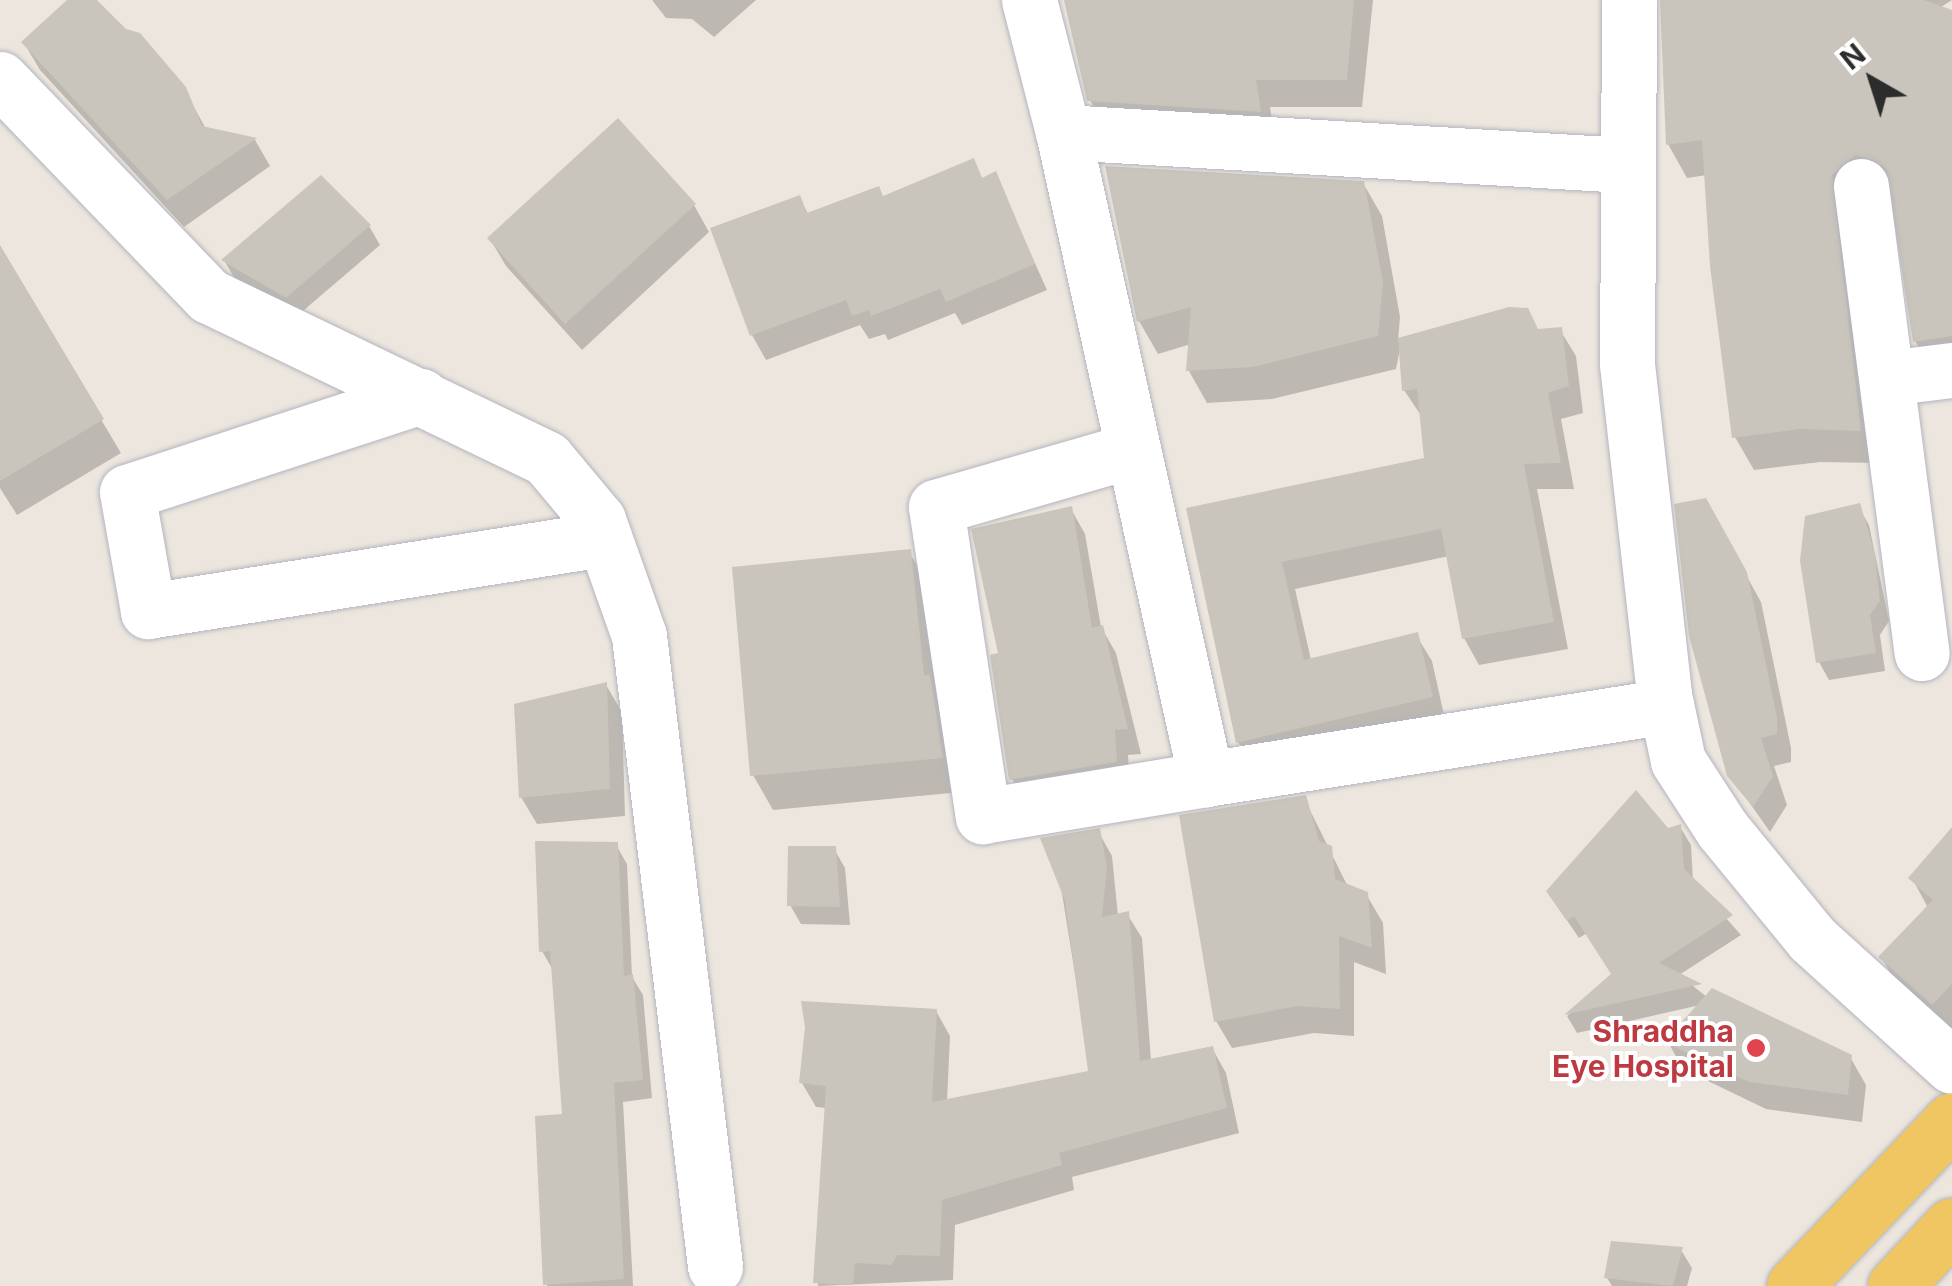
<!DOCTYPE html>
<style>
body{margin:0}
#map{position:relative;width:1952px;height:1286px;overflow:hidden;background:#ede6de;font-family:Inter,sans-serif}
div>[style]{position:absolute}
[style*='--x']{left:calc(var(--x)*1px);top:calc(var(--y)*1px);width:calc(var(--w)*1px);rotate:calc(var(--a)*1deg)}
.shadow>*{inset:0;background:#0003}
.building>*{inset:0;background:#c9c4bc}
.roads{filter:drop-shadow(0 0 2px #b2b5bf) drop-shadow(0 0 2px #b2b5bf)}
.minor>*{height:55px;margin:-27.5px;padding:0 27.5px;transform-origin:27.5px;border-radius:27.5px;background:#fff}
.major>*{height:55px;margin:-27.5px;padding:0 27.5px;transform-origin:27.5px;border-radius:27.5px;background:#efc661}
.dots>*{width:28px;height:28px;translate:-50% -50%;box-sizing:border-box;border:5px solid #fff;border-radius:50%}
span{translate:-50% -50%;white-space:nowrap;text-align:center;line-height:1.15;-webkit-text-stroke:8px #fff;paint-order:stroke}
.health-label{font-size:30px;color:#be3a42;font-weight:700}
.right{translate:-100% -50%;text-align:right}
.north{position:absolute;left:1822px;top:30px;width:100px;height:100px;-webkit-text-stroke:8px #fff;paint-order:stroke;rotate:321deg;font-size:28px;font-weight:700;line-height:40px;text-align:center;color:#2c2c2c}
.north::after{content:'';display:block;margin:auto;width:35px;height:45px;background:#2c2c2c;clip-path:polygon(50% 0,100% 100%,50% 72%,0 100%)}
</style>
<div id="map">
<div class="shadow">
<i style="clip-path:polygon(70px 0,93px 0,184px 89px,206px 129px,255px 140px,270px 166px,184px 227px,40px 70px,24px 43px)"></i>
<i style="clip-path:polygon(652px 0,756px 0,714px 37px,692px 19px,666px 18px)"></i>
<i style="clip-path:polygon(1069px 0,1373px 0,1362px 107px,1270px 107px,1275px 139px,1106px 128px,1090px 100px)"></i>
<i style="clip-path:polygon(1662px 0,1952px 0,1941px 7px,1952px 12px,1952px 373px,1935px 375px,1915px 341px,1896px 191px,1876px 188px,1879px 463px,1820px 462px,1754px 470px,1735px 437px,1707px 175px,1687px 178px,1668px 144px)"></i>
<i style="clip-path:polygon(973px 161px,983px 180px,995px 174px,1047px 290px,962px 325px,955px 313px,888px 340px,885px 334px,869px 339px,860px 325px,766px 360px,752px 335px,799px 198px,809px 215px,883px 198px)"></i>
<i style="clip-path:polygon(1363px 183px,1382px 216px,1400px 317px,1398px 341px,1510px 310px,1538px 331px,1560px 330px,1576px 356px,1583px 413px,1561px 419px,1574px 489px,1537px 489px,1568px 649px,1479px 665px,1464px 638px,1449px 556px,1295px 589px,1311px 660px,1416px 635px,1432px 661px,1446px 724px,1254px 768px,1238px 742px,1189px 510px,1426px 460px,1422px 417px,1404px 390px,1401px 344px,1396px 369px,1272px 399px,1207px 403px,1189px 371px,1191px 344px,1158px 354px,1139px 321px)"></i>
<i style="clip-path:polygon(694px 205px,709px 232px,582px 350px,506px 266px,490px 239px)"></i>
<i style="clip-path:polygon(369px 226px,380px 245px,297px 316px,235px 279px,224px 260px)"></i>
<i style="clip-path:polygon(0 250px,121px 453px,17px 515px,0 488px)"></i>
<i style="clip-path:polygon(1705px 501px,1761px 602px,1791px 748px,1791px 762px,1774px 766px,1787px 805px,1770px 832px,1730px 775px)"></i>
<i style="clip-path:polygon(1858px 506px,1869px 525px,1889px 621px,1880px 635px,1885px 671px,1829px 680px,1819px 662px)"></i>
<i style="clip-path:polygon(1071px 509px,1085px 534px,1101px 627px,1116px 653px,1141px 754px,1128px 755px,1130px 787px,1026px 804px,1012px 779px)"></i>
<i style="clip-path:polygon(909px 552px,930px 587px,961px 792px,773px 810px,753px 775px)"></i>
<i style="clip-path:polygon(606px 685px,622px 712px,625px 816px,537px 824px,521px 797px)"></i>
<i style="clip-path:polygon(1304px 798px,1348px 887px,1366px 894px,1383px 923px,1386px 974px,1354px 962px,1354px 1036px,1314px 1033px,1232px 1048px,1216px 1021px)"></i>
<i style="clip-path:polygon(1680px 827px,1691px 845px,1693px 881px,1741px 935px,1679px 975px,1707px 997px,1850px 1057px,1866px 1085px,1862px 1122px,1766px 1109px,1683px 1069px,1668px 1042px,1700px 1005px,1577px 1033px,1567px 1016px,1613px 975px,1587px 933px,1579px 938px,1560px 910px)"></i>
<i style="clip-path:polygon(1098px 831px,1112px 856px,1118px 916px,1127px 914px,1142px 938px,1151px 1061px,1212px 1048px,1226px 1073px,1239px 1133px,1072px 1177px,1074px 1190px,955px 1225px,953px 1280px,818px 1286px,827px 1108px,816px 1107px,802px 1083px,936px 1011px,950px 1036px,947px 1101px,1091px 1073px,1059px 875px)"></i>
<i style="clip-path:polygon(1952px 831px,1952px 1028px,1949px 1031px,1897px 985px,1882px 958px,1927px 906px,1912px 878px)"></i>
<i style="clip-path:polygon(616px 845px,627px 864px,632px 977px,643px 995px,652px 1098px,623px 1102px,633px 1286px,547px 1286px,564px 1117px,553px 970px,542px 951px)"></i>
<i style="clip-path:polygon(834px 849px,845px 868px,850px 925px,801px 924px,790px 905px)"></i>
<i style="clip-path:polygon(1681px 1250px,1692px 1268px,1687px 1286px,1612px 1286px,1607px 1278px)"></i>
</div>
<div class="building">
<i style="clip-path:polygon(67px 0,97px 0,126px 29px,140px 33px,186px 87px,202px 126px,257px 138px,167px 200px,21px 42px)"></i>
<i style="clip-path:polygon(1064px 0,1354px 0,1347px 80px,1256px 80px,1261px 112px,1087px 101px)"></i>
<i style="clip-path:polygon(1660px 0,1924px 0,1952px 10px,1952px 336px,1913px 342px,1886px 168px,1856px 155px,1832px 175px,1861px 431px,1800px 429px,1732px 438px,1710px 266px,1702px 140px,1666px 145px)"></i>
<i style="clip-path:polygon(618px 118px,696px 204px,565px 324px,487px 238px)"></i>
<i style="clip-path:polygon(974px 158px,982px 178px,996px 171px,1035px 264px,946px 302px,940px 289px,871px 316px,869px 310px,852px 316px,846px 300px,750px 336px,710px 228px,800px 195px,807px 213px,879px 186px,883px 196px)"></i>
<i style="clip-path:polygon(1105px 166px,1364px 181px,1383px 282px,1378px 336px,1253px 367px,1186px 371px,1191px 307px,1137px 322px)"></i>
<i style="clip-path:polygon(321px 175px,371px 225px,286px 298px,221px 260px)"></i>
<i style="clip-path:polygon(0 245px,104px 419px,0 481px)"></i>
<i style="clip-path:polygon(1509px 307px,1528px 308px,1538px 329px,1562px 327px,1569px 386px,1548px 393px,1561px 463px,1524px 464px,1554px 622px,1462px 639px,1441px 529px,1282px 562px,1304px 660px,1418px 632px,1433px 697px,1236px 743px,1186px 508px,1424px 458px,1417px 389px,1402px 391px,1398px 338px)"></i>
<i style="clip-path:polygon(1706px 498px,1747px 572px,1777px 718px,1777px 734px,1761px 738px,1773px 776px,1753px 807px,1727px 776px,1689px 636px,1674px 504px)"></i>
<i style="clip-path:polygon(1860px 503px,1875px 554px,1880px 601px,1870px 615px,1876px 653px,1816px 663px,1800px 561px,1805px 516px)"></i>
<i style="clip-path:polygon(1072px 506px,1092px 628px,1103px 625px,1128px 729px,1115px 730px,1117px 762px,1009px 780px,990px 655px,998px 653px,971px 529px)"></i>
<i style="clip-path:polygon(911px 549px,924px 676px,930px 674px,943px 758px,750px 776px,732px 567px)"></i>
<i style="clip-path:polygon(607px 682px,610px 789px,519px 798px,514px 704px)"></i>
<i style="clip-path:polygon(1636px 790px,1668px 828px,1681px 824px,1684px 869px,1733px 915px,1659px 963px,1702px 984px,1564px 1015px,1611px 974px,1574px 916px,1567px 921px,1546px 891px)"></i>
<i style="clip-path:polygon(1306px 795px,1319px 841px,1332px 846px,1335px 879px,1368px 892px,1372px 948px,1339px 936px,1340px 1009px,1298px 1006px,1214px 1022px,1179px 815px)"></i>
<i style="clip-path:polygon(1952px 827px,1952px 984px,1932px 1005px,1878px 957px,1933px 900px,1908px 878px)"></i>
<i style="clip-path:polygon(1100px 828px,1107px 868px,1102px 917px,1129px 911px,1140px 1061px,1213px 1046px,1227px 1108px,1059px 1153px,1062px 1165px,942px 1200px,940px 1256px,898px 1255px,891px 1265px,855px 1263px,853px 1285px,813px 1283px,826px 1086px,799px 1083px,805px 1027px,801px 1001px,937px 1009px,932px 1102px,1088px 1071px,1065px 901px,1040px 838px)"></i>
<i style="clip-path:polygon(535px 841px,618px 842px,624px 976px,633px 974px,643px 1080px,614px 1083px,624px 1279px,543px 1285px,535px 1116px,562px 1114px,550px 951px,539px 952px)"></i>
<i style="clip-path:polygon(788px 846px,836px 846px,840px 907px,787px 906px)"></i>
<i style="clip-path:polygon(1712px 988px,1852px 1055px,1848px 1095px,1749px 1082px,1664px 1042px)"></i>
<i style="clip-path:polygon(1611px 1241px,1683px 1247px,1673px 1286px,1604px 1278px)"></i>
</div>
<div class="roads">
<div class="minor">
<i style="--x:1029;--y:0;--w:136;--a:75.6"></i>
<i style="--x:1629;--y:0;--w:364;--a:90.3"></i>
<i style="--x:1627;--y:364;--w:333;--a:83.6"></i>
<i style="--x:1664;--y:695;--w:67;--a:78"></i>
<i style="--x:1678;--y:761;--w:81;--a:57.1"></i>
<i style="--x:1722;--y:829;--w:142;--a:50.7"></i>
<i style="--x:1812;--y:939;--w:189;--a:42.2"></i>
<i style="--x:0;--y:79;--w:301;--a:46.1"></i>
<i style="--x:209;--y:296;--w:375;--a:25.7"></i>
<i style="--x:547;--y:459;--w:80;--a:50.1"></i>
<i style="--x:598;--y:520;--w:123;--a:70.5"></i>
<i style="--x:639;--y:636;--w:635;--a:83.12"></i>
<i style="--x:1625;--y:165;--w:563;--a:-176.64"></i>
<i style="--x:1063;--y:132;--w:663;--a:77.54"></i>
<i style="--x:1206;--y:779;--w:466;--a:-9"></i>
<i style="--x:1861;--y:186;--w:471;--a:82.6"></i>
<i style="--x:1887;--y:378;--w:65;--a:-7"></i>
<i style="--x:421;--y:396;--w:309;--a:161.9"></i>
<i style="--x:127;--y:492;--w:121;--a:80"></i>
<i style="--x:148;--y:611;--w:462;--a:-9"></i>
<i style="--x:1133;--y:450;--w:205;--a:163.9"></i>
<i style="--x:936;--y:507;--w:313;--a:81.4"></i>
<i style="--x:983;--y:816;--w:226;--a:-9.4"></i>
</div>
<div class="major">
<i style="--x:1794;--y:1286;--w:229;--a:-46.4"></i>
<i style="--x:1895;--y:1286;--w:83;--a:-46.9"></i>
</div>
</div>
<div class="dots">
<i style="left:1756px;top:1048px;background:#e0444e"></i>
</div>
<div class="health-label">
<span class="right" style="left:1734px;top:1048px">Shraddha<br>Eye Hospital</span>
</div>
<div class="north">N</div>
</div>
